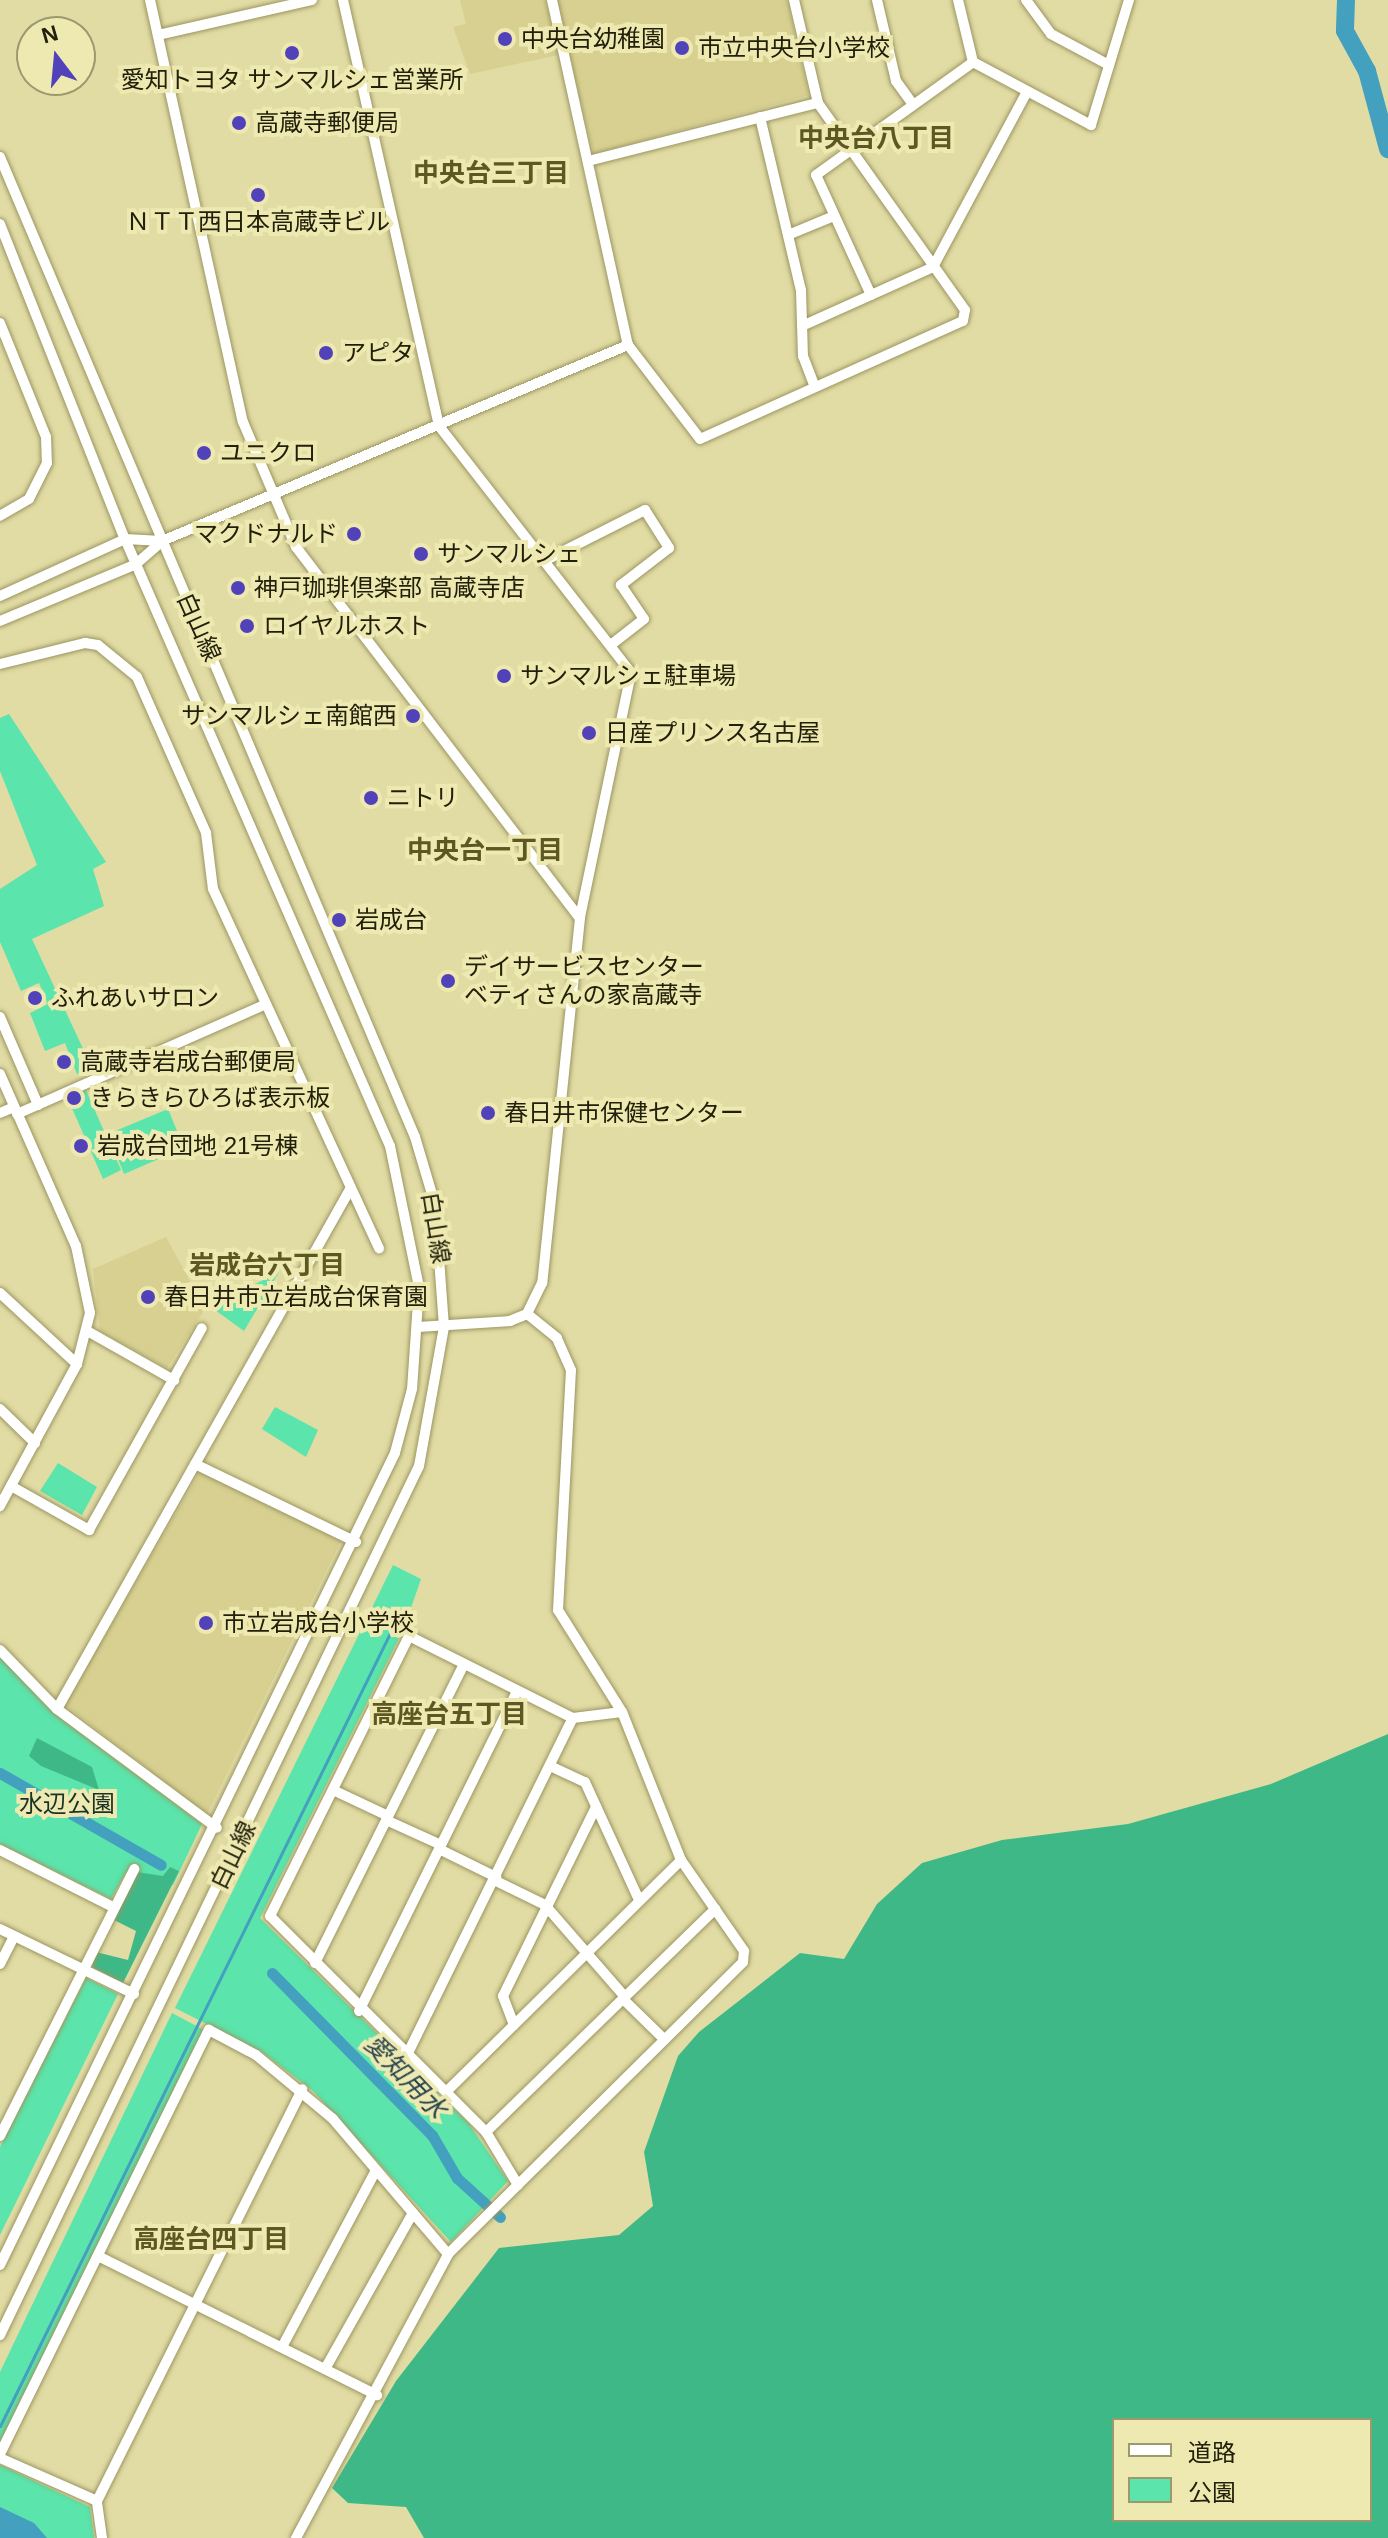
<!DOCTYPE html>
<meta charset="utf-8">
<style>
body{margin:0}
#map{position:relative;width:1388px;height:2538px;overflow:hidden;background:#e1dba4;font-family:Helvetica,"Noto Sans JP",sans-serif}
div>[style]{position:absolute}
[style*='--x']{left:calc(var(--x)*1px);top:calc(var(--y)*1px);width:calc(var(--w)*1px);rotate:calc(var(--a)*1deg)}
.built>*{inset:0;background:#d7d091}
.green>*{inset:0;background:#5be4ab}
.forest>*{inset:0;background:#3fb888}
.water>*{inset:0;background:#43a0be}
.stream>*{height:3px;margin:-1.5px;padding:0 1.5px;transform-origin:1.5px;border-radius:1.5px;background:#43a0be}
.canal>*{height:11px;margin:-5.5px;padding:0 5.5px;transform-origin:5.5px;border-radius:5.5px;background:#43a0be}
.river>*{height:18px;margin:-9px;padding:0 9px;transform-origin:9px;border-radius:9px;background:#43a0be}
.roads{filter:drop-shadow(0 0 2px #9b9661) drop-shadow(0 0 2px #9b9661)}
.minor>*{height:10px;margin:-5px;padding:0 5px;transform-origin:5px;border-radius:5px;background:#fff}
.dots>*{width:22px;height:22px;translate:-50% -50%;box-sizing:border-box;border:4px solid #eee9b1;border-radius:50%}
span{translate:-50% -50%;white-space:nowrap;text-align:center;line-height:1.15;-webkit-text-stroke:8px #eee9b1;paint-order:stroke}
.poi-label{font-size:24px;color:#22200a}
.left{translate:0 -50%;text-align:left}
.right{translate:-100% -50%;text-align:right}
.street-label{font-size:24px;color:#22200a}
.park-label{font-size:24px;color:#193327}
.neighbourhood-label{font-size:26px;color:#5d5723;font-weight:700}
.water-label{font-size:26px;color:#27434d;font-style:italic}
.legend{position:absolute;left:1112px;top:2418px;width:260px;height:104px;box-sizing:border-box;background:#eee9b1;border:2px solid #9c996e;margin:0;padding:10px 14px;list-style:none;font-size:24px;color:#22200a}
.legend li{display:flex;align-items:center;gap:16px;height:40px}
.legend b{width:40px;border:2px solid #9c996e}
.north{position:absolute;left:16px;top:16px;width:80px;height:80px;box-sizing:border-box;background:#eee9b1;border:2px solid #9c996e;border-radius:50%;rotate:344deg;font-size:22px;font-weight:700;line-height:32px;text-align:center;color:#22200a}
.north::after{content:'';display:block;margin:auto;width:28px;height:36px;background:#5242ba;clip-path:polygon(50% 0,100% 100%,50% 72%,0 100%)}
</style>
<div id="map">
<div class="built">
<i style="clip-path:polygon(460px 0,545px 0,558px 55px,470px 74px,453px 27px,466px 24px)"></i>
<i style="clip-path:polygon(556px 0,787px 0,809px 95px,594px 154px)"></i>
<i style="clip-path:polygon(166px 1237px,205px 1309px,167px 1368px,100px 1331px,93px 1269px)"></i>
<i style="clip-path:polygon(200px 1472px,341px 1541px,207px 1814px,65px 1705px)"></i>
</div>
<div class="green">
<i style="clip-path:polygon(9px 714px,106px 862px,93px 869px,104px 906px,32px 939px,92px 1068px,77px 1074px,65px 1043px,45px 1051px,30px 1013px,48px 1004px,39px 983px,21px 991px,0 942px,0 889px,37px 865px,0 771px,0 718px)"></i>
<i style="clip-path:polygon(86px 1090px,121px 1170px,103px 1179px,68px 1099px)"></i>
<i style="clip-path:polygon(168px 1109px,184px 1148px,124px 1174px,108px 1134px)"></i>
<i style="clip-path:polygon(279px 1272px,244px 1331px,211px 1307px)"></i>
<i style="clip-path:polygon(275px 1407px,318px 1430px,306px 1457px,262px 1429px)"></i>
<i style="clip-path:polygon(58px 1463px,97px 1487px,82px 1515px,40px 1491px)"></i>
<i style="clip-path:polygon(393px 1565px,421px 1579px,404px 1628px,260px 1918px,469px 2124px,508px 2181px,451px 2242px,313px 2091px,262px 2052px,175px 2008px)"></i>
<i style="clip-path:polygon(0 1657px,56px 1715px,202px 1824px,173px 1885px,126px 1872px,111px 1899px,0 1844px)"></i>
<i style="clip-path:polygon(86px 1978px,118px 1994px,0 2235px,0 2147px)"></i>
<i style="clip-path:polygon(172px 2013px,204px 2030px,0 2445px,0 2372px)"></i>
<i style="clip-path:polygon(0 2465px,90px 2507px,94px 2538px,0 2538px)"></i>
</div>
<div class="forest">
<i style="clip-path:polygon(evenodd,1388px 1734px,1388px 2538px,424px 2538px,406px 2507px,348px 2503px,332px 2488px,396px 2381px,499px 2248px,619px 2235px,653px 2206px,644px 2152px,678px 2056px,699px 2032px,800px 1953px,844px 1959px,877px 1904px,922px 1863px,1002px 1840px,1128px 1824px,1271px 1784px,1388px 1734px,1114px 2420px,1370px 2420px,1370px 2520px,1114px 2520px,1114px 2420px)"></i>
<i style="clip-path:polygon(37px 1738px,92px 1767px,99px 1790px,41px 1766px,29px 1756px)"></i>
<i style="clip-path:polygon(170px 1867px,179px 1871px,123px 1983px,92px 1967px,96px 1952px,128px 1960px,136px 1931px,114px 1920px,137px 1872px,163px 1876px)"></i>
</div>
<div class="water">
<i style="clip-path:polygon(0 2507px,34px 2523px,47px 2538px,0 2538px)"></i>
</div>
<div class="stream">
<i style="--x:0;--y:2426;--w:890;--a:-63.81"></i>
</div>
<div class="canal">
<i style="--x:0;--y:1773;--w:185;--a:29.7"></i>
<i style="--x:272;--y:1973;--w:228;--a:45.4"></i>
<i style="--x:432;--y:2135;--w:50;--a:59.8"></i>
<i style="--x:457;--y:2178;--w:58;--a:42.2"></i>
</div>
<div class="river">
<i style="--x:1346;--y:0;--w:31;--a:92"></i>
<i style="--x:1345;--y:31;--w:46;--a:61.2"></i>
<i style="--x:1367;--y:71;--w:81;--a:74.9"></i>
</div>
<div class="roads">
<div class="minor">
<i style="--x:150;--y:0;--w:432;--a:77.6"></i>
<i style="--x:243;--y:422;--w:136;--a:67"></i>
<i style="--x:296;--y:547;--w:467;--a:52.6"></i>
<i style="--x:343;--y:0;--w:437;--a:77.3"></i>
<i style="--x:439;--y:426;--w:313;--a:52.1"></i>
<i style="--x:631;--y:673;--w:250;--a:101.8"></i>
<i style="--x:580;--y:918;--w:367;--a:95.9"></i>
<i style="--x:542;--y:1283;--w:34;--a:116"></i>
<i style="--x:527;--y:1314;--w:18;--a:158"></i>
<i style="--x:510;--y:1321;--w:91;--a:176.2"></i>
<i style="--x:552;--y:0;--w:353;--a:77.6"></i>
<i style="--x:628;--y:345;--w:118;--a:52.5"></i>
<i style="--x:700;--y:439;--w:288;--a:-24.2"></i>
<i style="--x:963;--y:321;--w:11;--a:-80"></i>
<i style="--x:965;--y:310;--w:254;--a:-125.4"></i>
<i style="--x:818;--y:103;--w:106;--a:-103.1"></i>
<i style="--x:877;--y:0;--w:83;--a:76.8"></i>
<i style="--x:896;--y:81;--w:29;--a:54"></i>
<i style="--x:958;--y:0;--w:64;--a:76.4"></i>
<i style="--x:973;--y:62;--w:134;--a:28.1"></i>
<i style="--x:1091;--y:125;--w:131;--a:-73.1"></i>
<i style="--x:1026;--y:0;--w:42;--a:53.7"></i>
<i style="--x:1051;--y:34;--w:66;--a:28.1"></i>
<i style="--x:158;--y:35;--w:158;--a:-12.8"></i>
<i style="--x:760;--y:117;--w:178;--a:76.7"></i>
<i style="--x:801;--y:290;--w:66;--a:88.3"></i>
<i style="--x:803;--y:356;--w:33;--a:69"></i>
<i style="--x:0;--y:157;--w:1064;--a:67.05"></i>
<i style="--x:415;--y:1137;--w:70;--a:73.4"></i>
<i style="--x:435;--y:1204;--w:123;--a:85.8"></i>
<i style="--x:444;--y:1327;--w:141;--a:100.2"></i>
<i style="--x:419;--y:1466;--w:965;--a:115.74"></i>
<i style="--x:588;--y:161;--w:237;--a:-14.2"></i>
<i style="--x:0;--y:224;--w:339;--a:68.4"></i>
<i style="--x:125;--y:539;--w:662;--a:66.42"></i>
<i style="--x:390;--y:1146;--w:144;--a:78.4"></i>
<i style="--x:419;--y:1287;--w:102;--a:93.9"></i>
<i style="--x:412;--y:1389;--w:66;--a:104.9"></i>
<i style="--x:395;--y:1453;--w:903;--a:115.94"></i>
<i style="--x:788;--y:235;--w:50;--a:-22.4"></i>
<i style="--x:871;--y:295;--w:132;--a:-114.6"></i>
<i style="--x:816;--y:175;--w:193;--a:-35.7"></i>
<i style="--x:0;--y:323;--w:123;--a:68"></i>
<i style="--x:46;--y:437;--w:26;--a:88"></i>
<i style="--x:47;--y:463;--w:40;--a:116.6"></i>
<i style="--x:29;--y:499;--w:34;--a:150"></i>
<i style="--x:802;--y:326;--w:144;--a:-24.2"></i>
<i style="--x:933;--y:267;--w:199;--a:-61.8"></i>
<i style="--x:546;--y:560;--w:111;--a:-26.8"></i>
<i style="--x:645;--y:510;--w:45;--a:57.7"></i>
<i style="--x:669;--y:548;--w:61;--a:142.4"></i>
<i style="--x:621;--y:585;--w:41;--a:55.9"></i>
<i style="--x:644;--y:619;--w:41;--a:142"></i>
<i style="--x:0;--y:596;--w:137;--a:-24.5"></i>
<i style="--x:125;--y:539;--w:37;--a:3"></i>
<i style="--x:0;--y:621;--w:147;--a:-22.7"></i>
<i style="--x:136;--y:564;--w:35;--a:-41"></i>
<i style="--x:162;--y:541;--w:506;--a:-22.81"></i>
<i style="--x:0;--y:664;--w:88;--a:-13.9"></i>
<i style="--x:85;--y:643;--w:13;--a:9"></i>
<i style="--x:98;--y:645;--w:50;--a:39.4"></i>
<i style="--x:137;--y:677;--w:171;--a:66.1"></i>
<i style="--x:206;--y:833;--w:56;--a:82.9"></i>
<i style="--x:213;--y:889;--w:396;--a:65.2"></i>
<i style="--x:0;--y:1017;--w:96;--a:66.6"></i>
<i style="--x:0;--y:1074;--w:188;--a:66.2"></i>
<i style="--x:76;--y:1246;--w:68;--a:78.2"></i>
<i style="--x:90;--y:1313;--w:53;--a:104.3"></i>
<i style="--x:77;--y:1364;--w:162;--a:118.5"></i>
<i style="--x:0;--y:1113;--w:15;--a:-23"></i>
<i style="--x:17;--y:1114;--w:270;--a:-23.8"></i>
<i style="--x:0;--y:1293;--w:105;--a:42.7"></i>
<i style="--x:89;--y:1332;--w:98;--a:29.5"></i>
<i style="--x:0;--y:1409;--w:49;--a:44.2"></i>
<i style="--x:195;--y:1464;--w:179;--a:25.8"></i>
<i style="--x:11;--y:1486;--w:90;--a:29.4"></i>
<i style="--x:89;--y:1530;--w:231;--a:-60.8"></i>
<i style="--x:0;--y:1650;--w:82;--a:46"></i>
<i style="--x:57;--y:1709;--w:199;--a:36.6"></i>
<i style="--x:57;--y:1709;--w:595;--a:-60.59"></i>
<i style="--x:550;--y:1766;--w:38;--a:25"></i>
<i style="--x:585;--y:1782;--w:130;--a:65.4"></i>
<i style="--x:333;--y:1790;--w:61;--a:25.3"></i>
<i style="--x:386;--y:1820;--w:60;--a:24.4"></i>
<i style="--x:439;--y:1849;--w:64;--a:26.2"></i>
<i style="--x:0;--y:1850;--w:127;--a:26.8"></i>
<i style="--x:494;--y:1880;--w:57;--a:26.1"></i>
<i style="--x:545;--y:1905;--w:122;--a:49"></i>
<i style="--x:0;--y:1929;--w:149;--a:25.9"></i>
<i style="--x:315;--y:1963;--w:334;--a:-63.5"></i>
<i style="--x:0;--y:1964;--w:31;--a:-63"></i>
<i style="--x:623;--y:1999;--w:57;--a:44.3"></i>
<i style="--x:359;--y:2011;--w:357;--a:-63.7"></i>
<i style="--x:514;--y:2025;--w:31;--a:-111"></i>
<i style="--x:503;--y:1996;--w:211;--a:-63.8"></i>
<i style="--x:405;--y:2059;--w:380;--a:-63.8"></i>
<i style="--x:447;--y:2091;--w:329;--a:-44.6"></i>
<i style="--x:486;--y:2132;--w:320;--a:-44.2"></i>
<i style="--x:0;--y:2136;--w:299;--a:-63.3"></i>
<i style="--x:518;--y:2185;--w:62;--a:-121.1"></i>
<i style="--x:486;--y:2132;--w:305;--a:-135"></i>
<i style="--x:270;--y:1916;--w:313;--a:-63.6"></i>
<i style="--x:409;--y:1636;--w:183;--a:26.6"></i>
<i style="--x:573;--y:1718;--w:49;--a:-7"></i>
<i style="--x:98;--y:2256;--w:312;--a:26.5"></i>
<i style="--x:282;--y:2347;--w:200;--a:-62"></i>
<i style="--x:325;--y:2369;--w:179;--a:-60.6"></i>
<i style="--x:0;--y:2454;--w:473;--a:-63.8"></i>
<i style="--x:209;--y:2030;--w:53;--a:28"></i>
<i style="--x:256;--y:2055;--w:100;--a:39.7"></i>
<i style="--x:333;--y:2119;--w:177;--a:49.6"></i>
<i style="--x:0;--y:2458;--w:106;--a:23.9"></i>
<i style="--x:102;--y:2538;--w:37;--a:-98"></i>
<i style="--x:97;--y:2501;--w:460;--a:-63.5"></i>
<i style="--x:296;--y:2538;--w:322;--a:-61.8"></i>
<i style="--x:448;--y:2254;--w:415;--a:-44.7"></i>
<i style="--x:743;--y:1962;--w:11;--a:-85"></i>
<i style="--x:744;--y:1951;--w:111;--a:-124.7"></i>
<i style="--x:681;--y:1860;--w:159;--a:-111.7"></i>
<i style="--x:622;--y:1712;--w:120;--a:-122.1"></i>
<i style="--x:558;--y:1610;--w:240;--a:-86.9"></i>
<i style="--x:571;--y:1370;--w:35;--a:-114"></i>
<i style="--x:557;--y:1338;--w:38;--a:-141"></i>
</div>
</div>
<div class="dots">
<i style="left:505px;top:39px;background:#5242ba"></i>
<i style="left:682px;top:48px;background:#5242ba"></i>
<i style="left:292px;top:53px;background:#5242ba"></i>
<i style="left:239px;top:123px;background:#5242ba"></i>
<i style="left:258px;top:195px;background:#5242ba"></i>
<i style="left:326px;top:353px;background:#5242ba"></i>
<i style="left:204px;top:453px;background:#5242ba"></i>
<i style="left:354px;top:534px;background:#5242ba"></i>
<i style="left:421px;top:554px;background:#5242ba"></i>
<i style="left:238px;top:588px;background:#5242ba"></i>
<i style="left:247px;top:626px;background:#5242ba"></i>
<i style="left:504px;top:676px;background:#5242ba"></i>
<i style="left:413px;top:716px;background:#5242ba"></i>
<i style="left:589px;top:733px;background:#5242ba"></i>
<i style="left:371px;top:798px;background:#5242ba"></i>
<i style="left:339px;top:920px;background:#5242ba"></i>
<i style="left:448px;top:981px;background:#5242ba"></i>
<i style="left:35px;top:998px;background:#5242ba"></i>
<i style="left:64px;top:1062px;background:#5242ba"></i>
<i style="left:74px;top:1098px;background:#5242ba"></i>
<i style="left:488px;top:1113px;background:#5242ba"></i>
<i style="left:81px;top:1146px;background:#5242ba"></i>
<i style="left:148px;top:1297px;background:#5242ba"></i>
<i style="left:206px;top:1623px;background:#5242ba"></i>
</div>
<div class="poi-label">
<span class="left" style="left:521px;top:39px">中央台幼稚園</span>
<span class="left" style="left:698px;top:48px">市立中央台小学校</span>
<span style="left:292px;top:80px">愛知トヨタ サンマルシェ営業所</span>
<span class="left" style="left:255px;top:123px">高蔵寺郵便局</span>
<span style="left:258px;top:222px">ＮＴＴ西日本高蔵寺ビル</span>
<span class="left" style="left:342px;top:353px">アピタ</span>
<span class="left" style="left:220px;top:453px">ユニクロ</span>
<span class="right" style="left:338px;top:534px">マクドナルド</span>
<span class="left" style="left:437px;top:554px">サンマルシェ</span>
<span class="left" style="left:254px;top:588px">神戸珈琲倶楽部 高蔵寺店</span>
<span class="left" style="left:263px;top:626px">ロイヤルホスト</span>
<span class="left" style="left:520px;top:676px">サンマルシェ駐車場</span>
<span class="right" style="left:397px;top:716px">サンマルシェ南館西</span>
<span class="left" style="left:605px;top:733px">日産プリンス名古屋</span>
<span class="left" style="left:387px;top:798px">ニトリ</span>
<span class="left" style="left:355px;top:920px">岩成台</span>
<span class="left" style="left:464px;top:981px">デイサービスセンター<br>ベティさんの家高蔵寺</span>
<span class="left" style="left:51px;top:998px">ふれあいサロン</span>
<span class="left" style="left:80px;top:1062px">高蔵寺岩成台郵便局</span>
<span class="left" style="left:90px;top:1098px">きらきらひろば表示板</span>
<span class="left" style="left:504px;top:1113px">春日井市保健センター</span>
<span class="left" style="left:97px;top:1146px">岩成台団地 21号棟</span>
<span class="left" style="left:164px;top:1297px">春日井市立岩成台保育園</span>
<span class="left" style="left:222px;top:1623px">市立岩成台小学校</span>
</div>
<div class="street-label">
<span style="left:199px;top:627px;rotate:66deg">白山線</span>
<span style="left:436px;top:1228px;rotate:81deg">白山線</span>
<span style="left:233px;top:1855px;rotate:-64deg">白山線</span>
</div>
<div class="park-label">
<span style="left:67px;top:1804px">水辺公園</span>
</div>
<div class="neighbourhood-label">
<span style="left:876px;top:139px">中央台八丁目</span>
<span style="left:491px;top:174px">中央台三丁目</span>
<span style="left:485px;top:851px">中央台一丁目</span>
<span style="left:267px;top:1266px">岩成台六丁目</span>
<span style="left:449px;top:1715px">高座台五丁目</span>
<span style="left:211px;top:2240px">高座台四丁目</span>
</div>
<div class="water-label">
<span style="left:405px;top:2077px;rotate:46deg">愛知用水</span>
</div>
<ul class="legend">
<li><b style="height:10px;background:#fff"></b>道路</li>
<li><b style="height:22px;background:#5be4ab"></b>公園</li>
</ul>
<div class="north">N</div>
</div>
